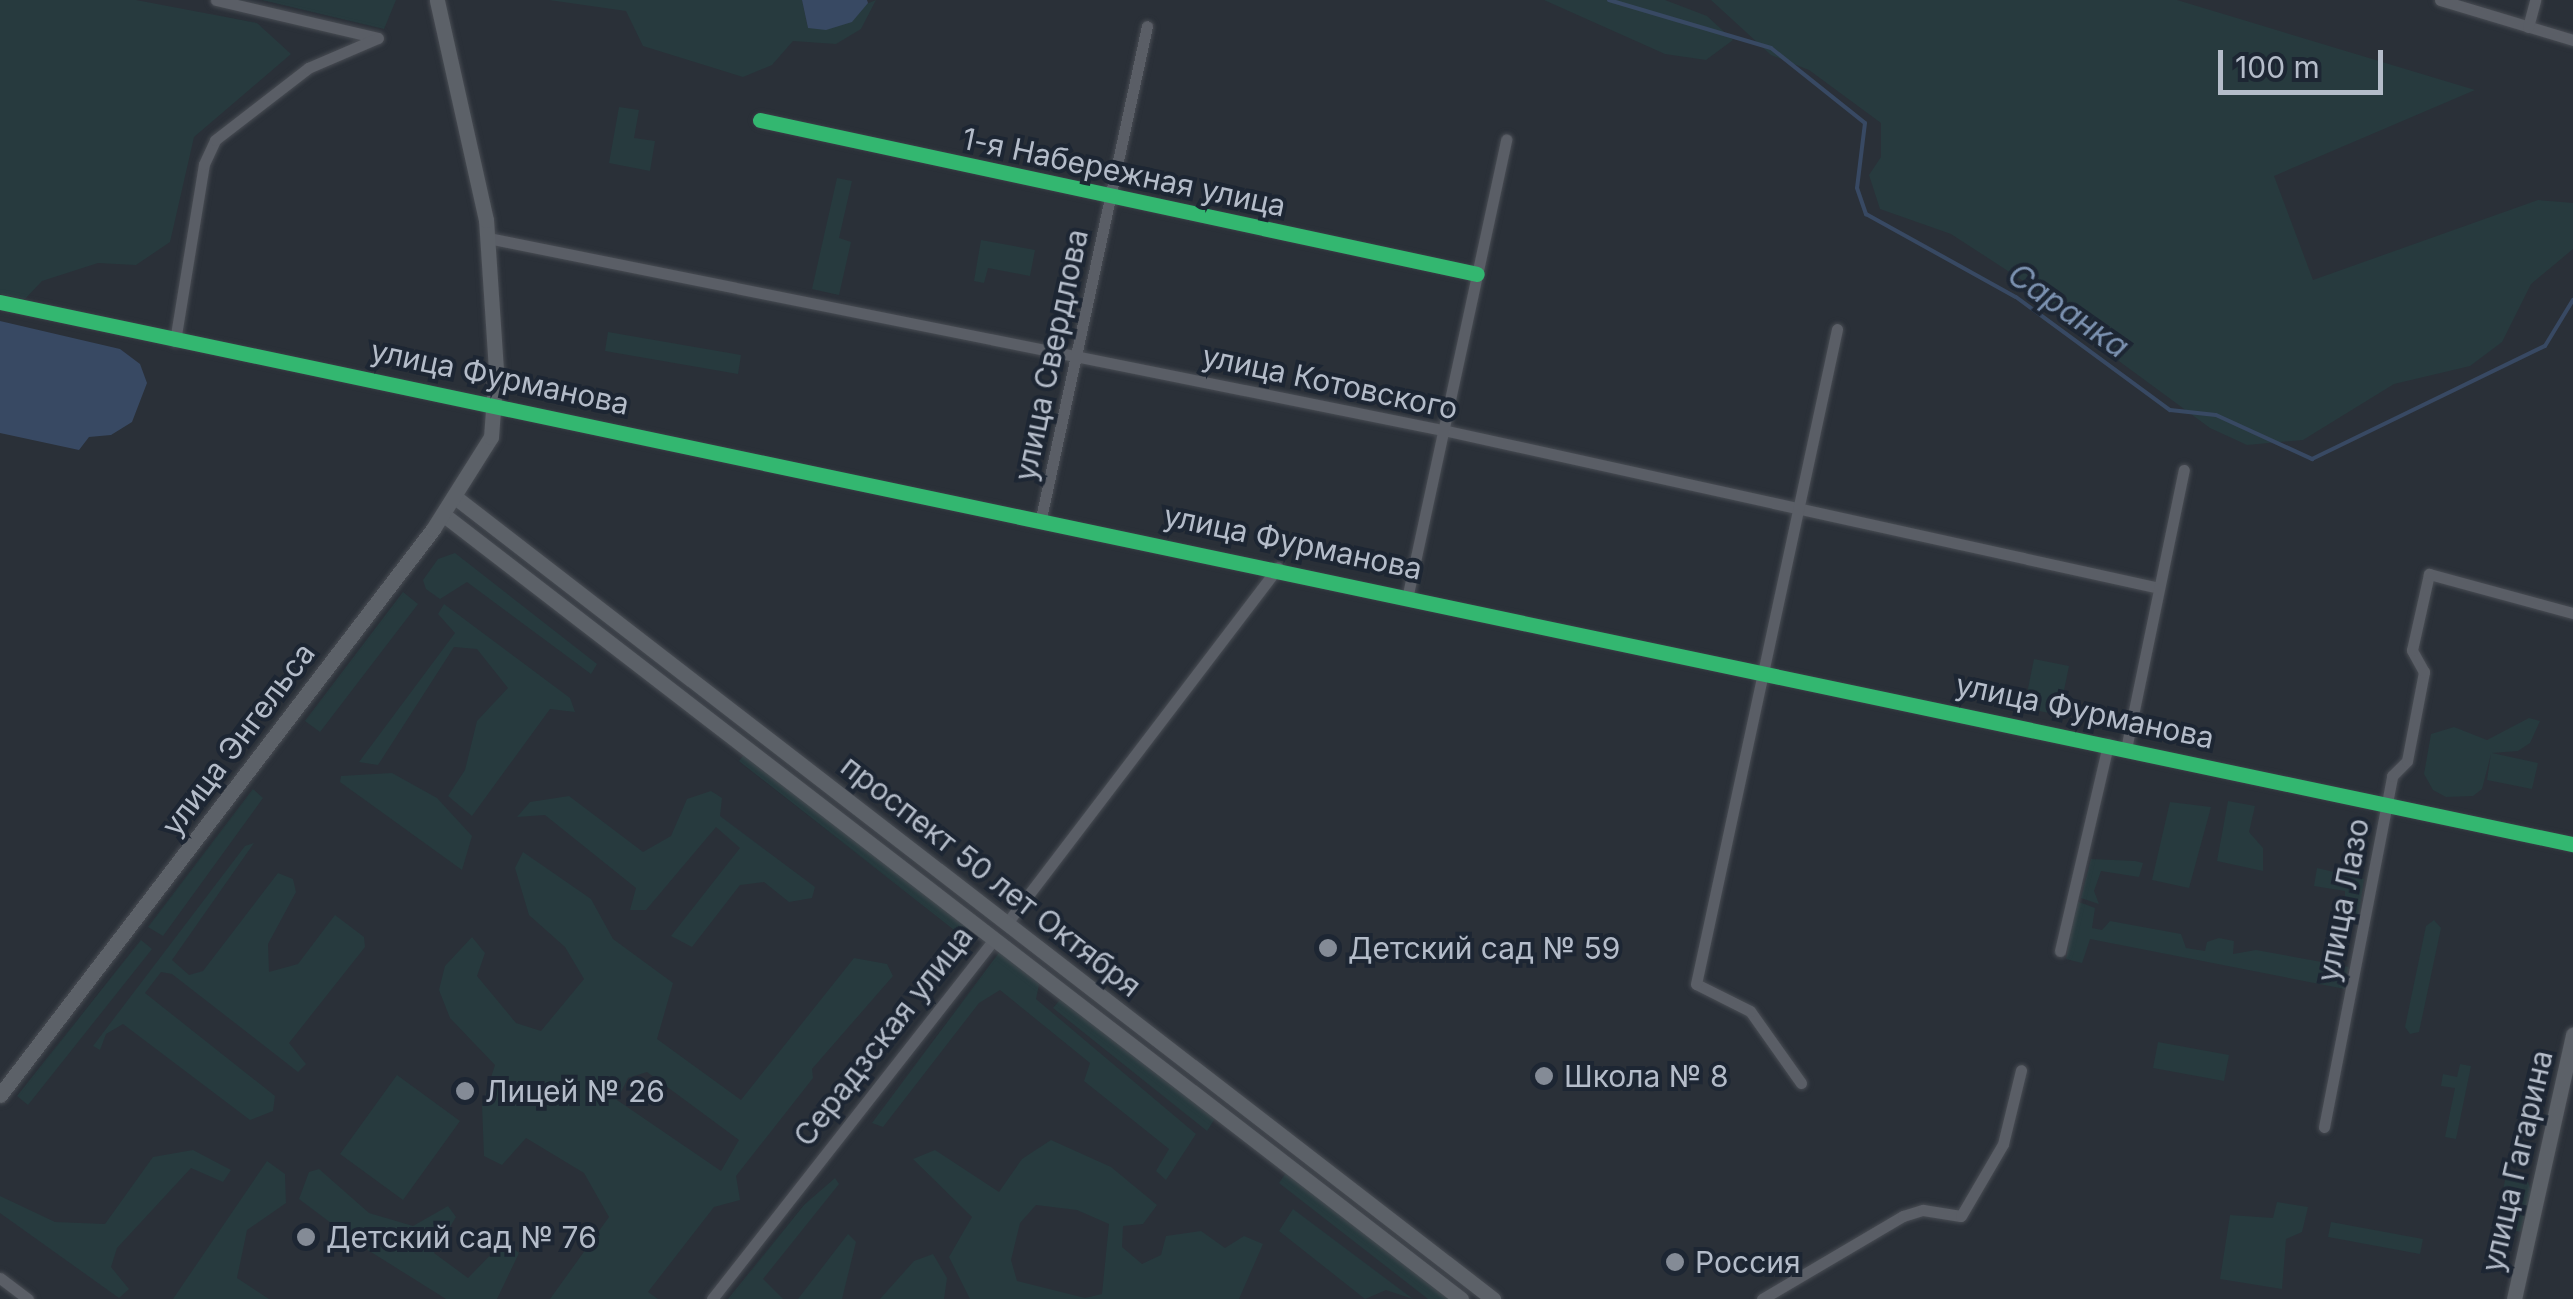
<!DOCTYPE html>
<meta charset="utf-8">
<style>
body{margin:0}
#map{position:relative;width:2573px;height:1299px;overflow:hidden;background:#2a3038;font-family:Inter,sans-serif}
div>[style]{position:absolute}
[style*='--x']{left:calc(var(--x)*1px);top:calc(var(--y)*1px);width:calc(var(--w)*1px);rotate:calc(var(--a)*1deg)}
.green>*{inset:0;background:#273a3e}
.water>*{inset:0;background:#384963}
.stream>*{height:4px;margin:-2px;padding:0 2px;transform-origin:2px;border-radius:2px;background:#384963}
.roads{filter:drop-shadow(0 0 2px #484c53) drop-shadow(0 0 2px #484c53)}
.minor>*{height:11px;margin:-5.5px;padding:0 5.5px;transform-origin:5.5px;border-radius:5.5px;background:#5a5e66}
.major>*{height:15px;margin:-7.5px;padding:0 7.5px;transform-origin:7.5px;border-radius:7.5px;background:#5c6168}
.cycleway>*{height:15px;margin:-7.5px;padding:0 7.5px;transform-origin:7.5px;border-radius:7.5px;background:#33b770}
.dots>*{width:28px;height:28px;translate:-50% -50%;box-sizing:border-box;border:5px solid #1d2633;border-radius:50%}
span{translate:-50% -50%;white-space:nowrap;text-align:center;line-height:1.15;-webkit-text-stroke:8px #1d2633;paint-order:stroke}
.street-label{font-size:30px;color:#b4bcc9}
.poi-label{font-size:30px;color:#b4bcc9}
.left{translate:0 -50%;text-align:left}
.water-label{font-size:32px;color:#7c92b1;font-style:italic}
.scale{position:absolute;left:2218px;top:50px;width:165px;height:45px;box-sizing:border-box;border:5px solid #b4bcc9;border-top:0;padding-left:12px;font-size:30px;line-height:35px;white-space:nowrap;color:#b4bcc9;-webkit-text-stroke:8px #1d2633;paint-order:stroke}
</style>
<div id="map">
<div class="green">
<i style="clip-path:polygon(0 0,136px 0,257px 23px,291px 54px,194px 137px,170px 242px,136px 265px,98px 263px,42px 281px,25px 299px,0 294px)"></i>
<i style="clip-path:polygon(262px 0,396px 0,384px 29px)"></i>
<i style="clip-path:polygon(549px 0,802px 0,808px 28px,876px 0,861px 29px,836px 44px,793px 41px,772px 65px,743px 77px,643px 46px,626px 11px)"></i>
<i style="clip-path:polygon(1544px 0,1665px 0,1707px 16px,1733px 40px,1706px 60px,1665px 54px)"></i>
<i style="clip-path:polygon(1711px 0,2177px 0,2475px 90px,2274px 176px,2313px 280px,2538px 200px,2573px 203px,2573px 249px,2531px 284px,2502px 342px,2470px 366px,2394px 384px,2303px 440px,2247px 445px,2210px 428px,2063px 320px,2028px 284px,1951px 234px,1880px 209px,1869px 175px,1881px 157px,1881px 123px,1809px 70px,1771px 55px)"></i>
<i style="clip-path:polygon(619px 107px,639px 110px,634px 138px,655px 141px,650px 171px,609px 163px)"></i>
<i style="clip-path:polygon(837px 178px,852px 181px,839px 238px,851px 242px,839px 295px,812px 289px)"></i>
<i style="clip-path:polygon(981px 240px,1035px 250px,1030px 276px,988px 268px,984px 283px,974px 281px)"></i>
<i style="clip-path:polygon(608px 332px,741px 355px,738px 374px,605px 351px)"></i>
<i style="clip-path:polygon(455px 553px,597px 664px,591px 674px,467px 582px,440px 599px,426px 589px,423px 580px,438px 559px)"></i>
<i style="clip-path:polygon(403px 592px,418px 604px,320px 732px,305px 721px)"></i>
<i style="clip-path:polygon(444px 604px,570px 698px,575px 712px,550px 709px,472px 816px,448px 796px,465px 770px,477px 721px,508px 688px,477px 649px,454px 647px,378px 765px,359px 762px,455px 633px,438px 614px)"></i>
<i style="clip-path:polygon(2034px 659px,2069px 666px,2059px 715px,2024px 708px)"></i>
<i style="clip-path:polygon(2529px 718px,2540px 721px,2530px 743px,2518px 751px,2492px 753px,2538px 763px,2532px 789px,2487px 780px,2491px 754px,2482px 789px,2473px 796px,2446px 797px,2433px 790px,2424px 774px,2431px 734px,2454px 727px,2487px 740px)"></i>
<i style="clip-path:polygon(746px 752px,970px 928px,963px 937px,739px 761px)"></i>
<i style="clip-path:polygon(392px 773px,437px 798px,472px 836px,462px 870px,340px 782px,341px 776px)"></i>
<i style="clip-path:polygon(253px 789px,263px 798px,163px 936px,148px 927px)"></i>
<i style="clip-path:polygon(711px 791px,722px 798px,720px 816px,815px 887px,812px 898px,789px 902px,764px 882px,740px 885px,692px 947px,671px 936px,740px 848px,716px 827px,646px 910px,630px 910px,636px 888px,545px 815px,517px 817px,530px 802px,569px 796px,643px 852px,671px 836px,687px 799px)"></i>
<i style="clip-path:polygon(2228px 801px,2255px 806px,2249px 832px,2263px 848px,2263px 871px,2217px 861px)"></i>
<i style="clip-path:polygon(2170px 802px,2211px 807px,2189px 888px,2152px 880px)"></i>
<i style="clip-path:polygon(254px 843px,172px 960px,189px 975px,203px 971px,278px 873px,293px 879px,296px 892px,268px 944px,269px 972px,298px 964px,335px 915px,364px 937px,365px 947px,289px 1043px,306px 1064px,298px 1072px,172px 974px,161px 972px,145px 993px,275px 1096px,273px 1111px,250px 1120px,123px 1024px,106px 1034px,100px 1050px,93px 1046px,245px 846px)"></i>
<i style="clip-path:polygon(evenodd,523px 852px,591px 899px,613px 939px,673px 983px,657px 1039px,741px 1100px,854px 958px,887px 964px,893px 976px,812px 1069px,813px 1078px,736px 1176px,740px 1200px,714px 1207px,648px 1292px,658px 1299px,550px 1299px,609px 1217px,584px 1173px,526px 1138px,502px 1165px,484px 1156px,482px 1105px,495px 1065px,450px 1018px,439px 990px,445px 966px,472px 937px,485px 953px,477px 976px,516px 1023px,541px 1031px,584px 979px,565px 947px,529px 915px,515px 868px,523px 852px,647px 1072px,739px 1140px,721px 1171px,617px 1100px,628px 1078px,647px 1072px)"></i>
<i style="clip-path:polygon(2091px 859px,2135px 861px,2143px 863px,2139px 877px,2101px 871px,2094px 891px,2099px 904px,2081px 898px)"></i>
<i style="clip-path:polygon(2317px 868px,2364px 879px,2359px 915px,2345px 911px,2345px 891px,2314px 886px)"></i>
<i style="clip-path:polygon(2076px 901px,2095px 908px,2092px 928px,2102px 930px,2110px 921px,2181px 934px,2186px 948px,2205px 951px,2207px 942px,2219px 938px,2234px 941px,2233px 954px,2256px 950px,2349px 967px,2345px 989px,2090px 939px,2082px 963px,2066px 959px)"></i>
<i style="clip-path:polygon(2434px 920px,2441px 928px,2419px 1032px,2410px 1034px,2405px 1027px,2426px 926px)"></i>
<i style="clip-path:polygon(141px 940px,152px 949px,28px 1105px,17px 1096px)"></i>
<i style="clip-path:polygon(1001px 950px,1040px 980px,1036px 999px,1196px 1134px,1166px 1180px,1156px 1171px,1169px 1149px,1084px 1081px,1090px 1063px,1000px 990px,979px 1003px,883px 1127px,872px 1123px)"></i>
<i style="clip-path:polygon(1063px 996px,1216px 1117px,1207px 1131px,1053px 1008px)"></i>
<i style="clip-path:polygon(2158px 1042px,2229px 1055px,2224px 1081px,2153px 1068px)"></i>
<i style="clip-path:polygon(2460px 1064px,2471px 1066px,2456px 1139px,2445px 1137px,2455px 1088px,2441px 1086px,2443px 1074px,2457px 1077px)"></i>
<i style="clip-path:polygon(397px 1075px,460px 1121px,403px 1200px,340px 1154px)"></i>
<i style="clip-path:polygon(evenodd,1051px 1140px,1111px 1167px,1157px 1205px,1143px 1224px,1123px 1226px,1122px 1247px,1142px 1264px,1161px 1255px,1166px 1236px,1201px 1231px,1225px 1248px,1244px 1236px,1263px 1244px,1239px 1299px,970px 1299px,949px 1257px,972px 1217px,913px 1159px,935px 1150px,999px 1192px,1022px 1159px,1051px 1140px,1036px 1205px,1077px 1210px,1109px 1224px,1102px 1294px,1085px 1298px,1017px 1281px,1011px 1260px,1020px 1223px,1036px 1205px)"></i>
<i style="clip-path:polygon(193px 1150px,231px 1170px,223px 1182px,191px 1168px,117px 1248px,111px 1267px,129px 1289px,119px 1298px,0 1213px,0 1196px,55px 1222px,105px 1224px,153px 1157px)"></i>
<i style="clip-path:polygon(267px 1161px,285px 1174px,286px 1203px,247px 1230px,237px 1278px,269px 1299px,173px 1299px)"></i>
<i style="clip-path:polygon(319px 1169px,369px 1213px,413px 1226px,448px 1206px,456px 1217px,434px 1253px,468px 1278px,504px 1241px,519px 1253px,497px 1299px,446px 1299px,363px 1247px,299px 1199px,309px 1172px)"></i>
<i style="clip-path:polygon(1286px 1173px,1449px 1299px,1428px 1299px,1279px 1183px)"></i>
<i style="clip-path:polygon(2506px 1176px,2528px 1182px,2531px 1191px,2521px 1232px,2495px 1226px)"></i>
<i style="clip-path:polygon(835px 1178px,839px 1184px,763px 1279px,783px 1299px,728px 1299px,804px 1205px)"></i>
<i style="clip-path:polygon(2277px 1202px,2308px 1207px,2302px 1232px,2286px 1239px,2282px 1289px,2220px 1279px,2230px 1215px,2273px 1218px)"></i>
<i style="clip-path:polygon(1293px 1209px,1413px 1299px,1386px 1290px,1365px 1299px,1279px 1231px)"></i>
<i style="clip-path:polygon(2331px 1222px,2423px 1239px,2420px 1254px,2328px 1237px)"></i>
<i style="clip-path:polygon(848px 1234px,856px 1242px,842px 1299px,798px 1299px)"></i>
<i style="clip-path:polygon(933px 1254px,947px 1278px,944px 1299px,880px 1299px,914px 1261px)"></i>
</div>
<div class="water">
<i style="clip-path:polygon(802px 0,867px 0,868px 3px,852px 22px,826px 30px,808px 28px)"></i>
<i style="clip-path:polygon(0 321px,120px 349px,140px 364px,147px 383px,132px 422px,111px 435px,89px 437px,79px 450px,0 433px)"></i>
</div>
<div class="stream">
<i style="--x:1609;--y:0;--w:169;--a:16.5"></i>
<i style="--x:1771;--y:48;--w:120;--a:38.6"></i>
<i style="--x:1865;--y:123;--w:65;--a:97"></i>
<i style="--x:1857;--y:188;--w:28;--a:71"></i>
<i style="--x:1866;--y:214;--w:171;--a:29"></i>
<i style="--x:2016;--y:297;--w:191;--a:36.3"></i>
<i style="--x:2170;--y:410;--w:46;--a:6.2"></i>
<i style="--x:2216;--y:415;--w:106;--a:24.6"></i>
<i style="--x:2312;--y:459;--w:259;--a:-25.9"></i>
<i style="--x:2545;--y:346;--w:54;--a:-58.7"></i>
</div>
<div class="roads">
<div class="minor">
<i style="--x:216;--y:0;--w:166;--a:13.2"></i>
<i style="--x:2440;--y:0;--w:139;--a:16.7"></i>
<i style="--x:2528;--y:27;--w:28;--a:-75"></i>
<i style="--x:760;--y:120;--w:733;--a:12.12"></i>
<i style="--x:488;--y:238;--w:974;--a:11.37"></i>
<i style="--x:1443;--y:430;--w:733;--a:12.44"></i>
<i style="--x:0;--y:302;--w:2629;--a:11.9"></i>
<i style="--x:175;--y:341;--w:179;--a:-80.7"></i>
<i style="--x:204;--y:164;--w:26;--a:-65"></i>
<i style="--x:215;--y:140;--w:118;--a:-37.7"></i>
<i style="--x:308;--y:68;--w:76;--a:-23.2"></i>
<i style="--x:1041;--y:518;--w:503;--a:-77.84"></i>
<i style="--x:1408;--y:594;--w:465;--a:-77.8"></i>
<i style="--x:2126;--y:749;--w:285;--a:-78.3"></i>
<i style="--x:1007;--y:923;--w:447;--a:-52.7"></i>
<i style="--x:2060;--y:951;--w:212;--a:-76.9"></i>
<i style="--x:1801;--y:1083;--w:88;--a:-125.3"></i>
<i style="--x:1750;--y:1011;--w:60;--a:-153.4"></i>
<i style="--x:1696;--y:984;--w:670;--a:-77.85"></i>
<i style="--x:2324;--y:1127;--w:358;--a:-79"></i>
<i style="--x:2392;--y:776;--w:21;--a:-45"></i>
<i style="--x:2407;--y:761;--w:91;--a:-79.2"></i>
<i style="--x:2424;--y:672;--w:25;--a:-119"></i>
<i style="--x:2412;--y:650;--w:78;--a:-77.4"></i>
<i style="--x:2429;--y:574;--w:149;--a:15.2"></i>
<i style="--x:0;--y:1278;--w:35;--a:37"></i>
<i style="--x:712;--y:1299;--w:457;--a:-51.9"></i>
<i style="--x:1762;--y:1299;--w:164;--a:-30.5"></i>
<i style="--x:1903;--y:1216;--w:21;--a:-17"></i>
<i style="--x:1923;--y:1210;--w:38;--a:9"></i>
<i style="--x:1961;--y:1216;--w:83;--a:-59.7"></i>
<i style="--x:2003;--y:1144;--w:76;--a:-76.3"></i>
</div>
<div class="major">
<i style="--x:455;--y:497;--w:1312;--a:37.69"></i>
<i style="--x:444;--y:515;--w:1284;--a:37.63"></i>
<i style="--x:0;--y:1095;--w:713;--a:-52.58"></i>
<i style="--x:433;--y:529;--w:109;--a:-57.8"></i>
<i style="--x:491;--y:437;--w:67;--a:-85.7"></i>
<i style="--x:496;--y:370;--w:150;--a:-93.8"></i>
<i style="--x:486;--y:220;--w:225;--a:-102.6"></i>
<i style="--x:2514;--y:1299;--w:271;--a:-77.4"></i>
</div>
</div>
<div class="cycleway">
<i style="--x:760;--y:120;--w:733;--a:12.12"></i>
<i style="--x:0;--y:302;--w:2629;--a:11.9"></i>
</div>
<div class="dots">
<i style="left:1328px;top:948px;background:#848b96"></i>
<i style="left:1544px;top:1076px;background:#848b96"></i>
<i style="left:465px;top:1091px;background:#848b96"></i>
<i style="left:306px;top:1237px;background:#848b96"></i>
<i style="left:1675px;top:1262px;background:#848b96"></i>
</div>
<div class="street-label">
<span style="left:1124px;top:172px;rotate:12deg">1-я Набережная улица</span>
<span style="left:1051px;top:355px;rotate:-78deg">улица Свердлова</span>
<span style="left:500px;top:377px;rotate:12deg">улица Фурманова</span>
<span style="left:1330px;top:382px;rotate:12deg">улица Котовского</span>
<span style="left:1293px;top:542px;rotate:12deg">улица Фурманова</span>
<span style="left:2085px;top:711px;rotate:12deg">улица Фурманова</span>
<span style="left:238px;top:739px;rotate:-53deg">улица Энгельса</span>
<span style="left:991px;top:876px;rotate:38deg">проспект 50 лет Октября</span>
<span style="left:2343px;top:900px;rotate:-79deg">улица Лазо</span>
<span style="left:883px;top:1036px;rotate:-52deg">Серадзская улица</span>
<span style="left:2517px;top:1161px;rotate:-77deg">улица Гагарина</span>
</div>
<div class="poi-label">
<span class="left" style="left:1348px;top:948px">Детский сад № 59</span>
<span class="left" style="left:1564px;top:1076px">Школа № 8</span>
<span class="left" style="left:485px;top:1091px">Лицей № 26</span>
<span class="left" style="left:326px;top:1237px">Детский сад № 76</span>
<span class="left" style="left:1695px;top:1262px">Россия</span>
</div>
<div class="water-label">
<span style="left:2068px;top:311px;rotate:35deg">Саранка</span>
</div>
<div class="scale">100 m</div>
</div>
